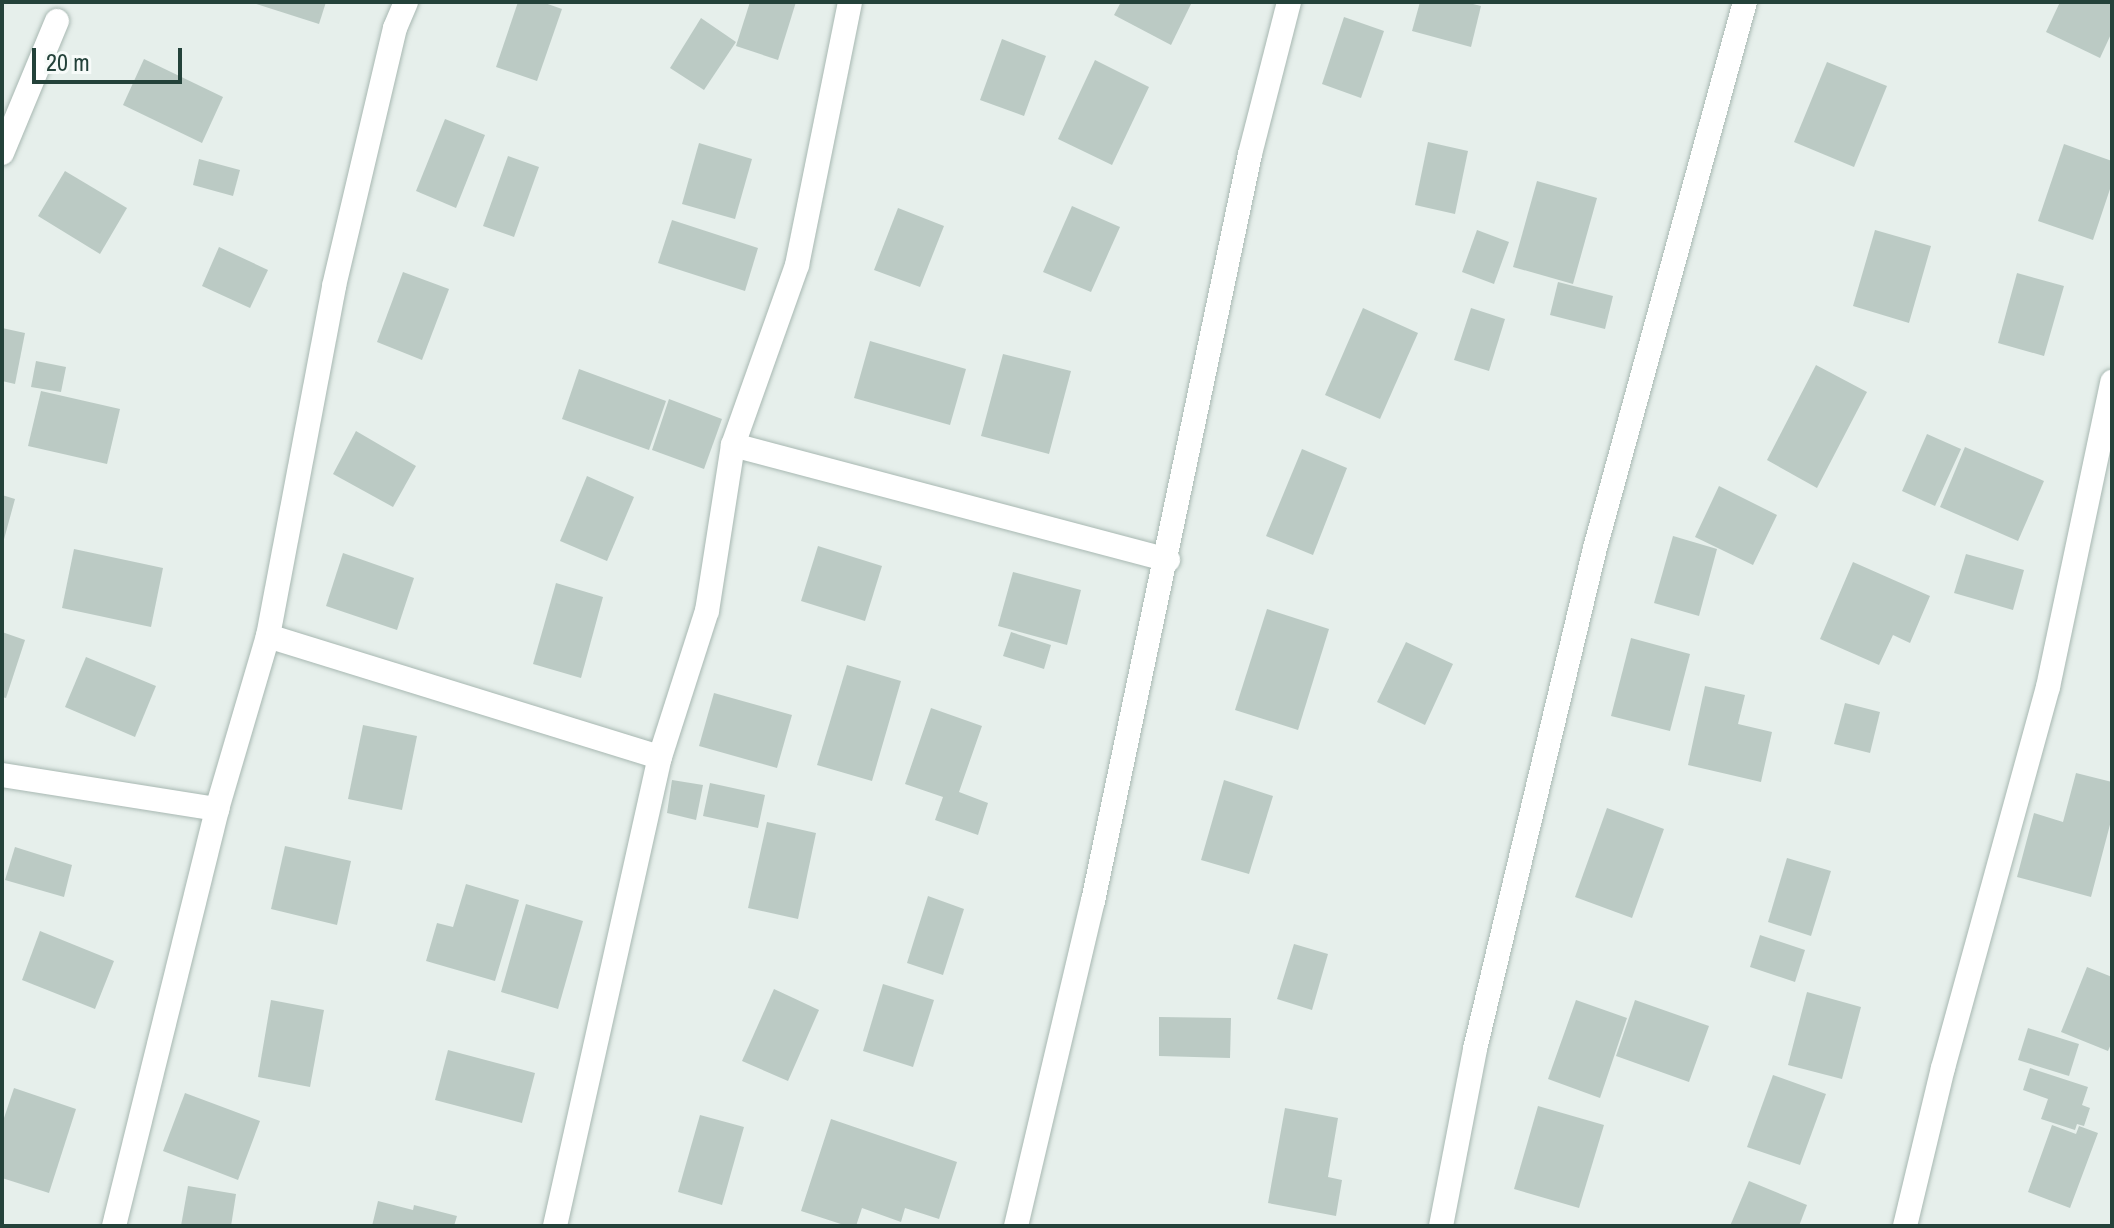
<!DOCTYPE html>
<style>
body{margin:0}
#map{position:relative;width:2114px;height:1228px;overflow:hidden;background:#e6efeb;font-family:"Archivo Narrow",sans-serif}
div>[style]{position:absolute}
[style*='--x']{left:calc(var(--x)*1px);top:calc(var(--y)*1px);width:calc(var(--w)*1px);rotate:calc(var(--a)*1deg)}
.building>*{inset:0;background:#bbcac4}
.roads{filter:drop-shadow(0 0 2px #a8b8b2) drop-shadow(0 0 2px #a8b8b2)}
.minor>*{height:24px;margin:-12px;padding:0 12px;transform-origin:12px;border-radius:12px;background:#fff}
span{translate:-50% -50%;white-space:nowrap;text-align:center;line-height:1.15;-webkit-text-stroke:7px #f7fbf9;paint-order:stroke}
.frame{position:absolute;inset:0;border:4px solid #24423a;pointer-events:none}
.scale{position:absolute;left:32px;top:48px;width:150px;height:36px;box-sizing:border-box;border:4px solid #24423a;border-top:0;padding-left:10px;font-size:24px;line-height:28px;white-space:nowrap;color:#24423a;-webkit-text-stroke:6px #f7fbf9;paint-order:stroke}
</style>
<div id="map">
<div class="building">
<i style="clip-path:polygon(250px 2px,326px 2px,319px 24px)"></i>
<i style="clip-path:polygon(518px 2px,542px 2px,562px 9px,537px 81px,496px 67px)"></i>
<i style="clip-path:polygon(750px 2px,796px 2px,778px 60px,736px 46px)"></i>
<i style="clip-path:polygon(1121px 2px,1192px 2px,1171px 45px,1114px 15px)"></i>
<i style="clip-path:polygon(1420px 2px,1465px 2px,1481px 6px,1471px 47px,1412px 31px)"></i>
<i style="clip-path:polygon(2060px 2px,2112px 2px,2112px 32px,2100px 58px,2046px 32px)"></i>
<i style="clip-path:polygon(1344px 17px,1384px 31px,1361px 98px,1322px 84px)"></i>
<i style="clip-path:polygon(701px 18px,736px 42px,704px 90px,670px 68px)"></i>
<i style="clip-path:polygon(1002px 39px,1046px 56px,1024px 116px,980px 100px)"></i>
<i style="clip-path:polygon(144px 59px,223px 97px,202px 143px,123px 105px)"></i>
<i style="clip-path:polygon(1095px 60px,1149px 87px,1112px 165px,1058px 139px)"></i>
<i style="clip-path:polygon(1827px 62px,1887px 86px,1854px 167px,1794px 142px)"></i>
<i style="clip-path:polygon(445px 119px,485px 135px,456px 208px,416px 191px)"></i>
<i style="clip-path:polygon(1428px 142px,1468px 151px,1455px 214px,1415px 205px)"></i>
<i style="clip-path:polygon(699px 143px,752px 159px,735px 219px,682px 204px)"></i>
<i style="clip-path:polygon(2064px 144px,2112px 161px,2112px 183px,2093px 240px,2038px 221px)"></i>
<i style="clip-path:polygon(508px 156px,539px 167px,514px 237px,483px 226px)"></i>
<i style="clip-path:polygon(199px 159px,240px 170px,233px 196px,193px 185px)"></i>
<i style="clip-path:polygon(65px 171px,127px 208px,100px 254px,38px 216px)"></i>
<i style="clip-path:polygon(1537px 181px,1597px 198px,1573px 284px,1513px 267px)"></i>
<i style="clip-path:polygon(1072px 206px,1120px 227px,1091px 292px,1043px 272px)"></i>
<i style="clip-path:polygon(898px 208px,944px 226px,920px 287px,874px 270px)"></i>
<i style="clip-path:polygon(672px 220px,758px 248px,745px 291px,658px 263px)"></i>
<i style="clip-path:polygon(1477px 230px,1509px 242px,1494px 284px,1462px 272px)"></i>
<i style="clip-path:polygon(1875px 230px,1931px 246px,1909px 323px,1853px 306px)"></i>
<i style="clip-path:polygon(219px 247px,268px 270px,250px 308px,202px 286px)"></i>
<i style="clip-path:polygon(403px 272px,449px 289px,422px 360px,377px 342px)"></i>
<i style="clip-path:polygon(2017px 273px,2064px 286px,2044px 356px,1998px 343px)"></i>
<i style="clip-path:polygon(1558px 282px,1613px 296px,1605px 329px,1550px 315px)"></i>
<i style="clip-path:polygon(1363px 308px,1418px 333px,1380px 419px,1325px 395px)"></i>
<i style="clip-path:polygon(1471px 308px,1505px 319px,1489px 371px,1454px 360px)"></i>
<i style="clip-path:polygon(2px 328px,25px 333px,15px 384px,2px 381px)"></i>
<i style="clip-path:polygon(870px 341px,966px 369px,950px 425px,854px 398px)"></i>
<i style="clip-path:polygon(1003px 354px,1071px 371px,1049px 454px,981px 436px)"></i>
<i style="clip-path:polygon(36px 361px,66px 367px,61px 392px,31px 387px)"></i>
<i style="clip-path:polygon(1816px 365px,1867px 392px,1817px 488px,1767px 460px)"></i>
<i style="clip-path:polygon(579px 369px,666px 401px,649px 450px,562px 419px)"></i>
<i style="clip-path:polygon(41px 391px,120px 409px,107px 464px,28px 446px)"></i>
<i style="clip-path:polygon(669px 399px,722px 419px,704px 469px,652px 450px)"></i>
<i style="clip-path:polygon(356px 431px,416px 466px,393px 507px,333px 474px)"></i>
<i style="clip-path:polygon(1927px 434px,1961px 449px,1935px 506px,1902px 491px)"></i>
<i style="clip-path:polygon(1965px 447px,2044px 481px,2018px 541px,1940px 507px)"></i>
<i style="clip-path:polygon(1302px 449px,1347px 468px,1313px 555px,1266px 536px)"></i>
<i style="clip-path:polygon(587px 476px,634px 497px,607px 561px,560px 541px)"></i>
<i style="clip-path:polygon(1719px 486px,1777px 515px,1753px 565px,1695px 537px)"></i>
<i style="clip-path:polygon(2px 495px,15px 499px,3px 543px,2px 543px)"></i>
<i style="clip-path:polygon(1673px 536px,1717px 549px,1699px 616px,1654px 603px)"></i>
<i style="clip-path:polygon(818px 546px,882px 566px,865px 621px,801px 601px)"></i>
<i style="clip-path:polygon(74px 549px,163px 568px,151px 627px,62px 608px)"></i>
<i style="clip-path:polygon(343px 553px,414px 578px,397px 630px,326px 606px)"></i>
<i style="clip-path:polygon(1966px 554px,2024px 570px,2013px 610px,1954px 593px)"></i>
<i style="clip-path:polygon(1853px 562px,1930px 596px,1910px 643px,1893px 635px,1879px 665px,1820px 639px)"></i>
<i style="clip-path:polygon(1013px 572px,1081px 590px,1067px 645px,998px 626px)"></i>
<i style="clip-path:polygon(556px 583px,603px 597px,581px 678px,533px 664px)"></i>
<i style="clip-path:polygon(1267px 609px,1329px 629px,1298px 730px,1235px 710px)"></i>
<i style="clip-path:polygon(2px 632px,25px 640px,6px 698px,2px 697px)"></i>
<i style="clip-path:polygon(1011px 632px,1051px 645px,1044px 669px,1003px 656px)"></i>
<i style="clip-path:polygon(1631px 638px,1690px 654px,1670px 731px,1611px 716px)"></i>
<i style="clip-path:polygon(1406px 642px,1453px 664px,1425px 725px,1377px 702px)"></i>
<i style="clip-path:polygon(86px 657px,156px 686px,135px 737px,65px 707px)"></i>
<i style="clip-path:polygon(847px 665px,901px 681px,872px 781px,817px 765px)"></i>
<i style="clip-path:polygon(1705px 686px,1745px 695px,1738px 724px,1772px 732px,1761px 782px,1688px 765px)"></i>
<i style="clip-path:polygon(714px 693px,792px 715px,777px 768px,699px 746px)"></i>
<i style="clip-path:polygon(1845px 703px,1880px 712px,1870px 753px,1834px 744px)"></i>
<i style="clip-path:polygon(931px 708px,982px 726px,959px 792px,988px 803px,978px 835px,935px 820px,943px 797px,905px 784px)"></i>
<i style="clip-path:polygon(363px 725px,417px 736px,402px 810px,348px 799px)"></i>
<i style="clip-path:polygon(2076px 773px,2112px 782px,2112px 817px,2091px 897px,2017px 877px,2034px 813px,2063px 822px)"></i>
<i style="clip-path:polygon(672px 780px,703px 785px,696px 820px,667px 813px)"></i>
<i style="clip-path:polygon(1224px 780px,1273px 796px,1249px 874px,1201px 860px)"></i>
<i style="clip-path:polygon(710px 783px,765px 795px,758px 828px,703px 816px)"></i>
<i style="clip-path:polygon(1607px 808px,1664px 829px,1632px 918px,1575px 897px)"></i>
<i style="clip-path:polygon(767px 822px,816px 833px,798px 919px,748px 908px)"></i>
<i style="clip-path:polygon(285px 846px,351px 861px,337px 925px,271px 909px)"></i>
<i style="clip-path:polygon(15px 847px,72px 865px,64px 897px,5px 880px)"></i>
<i style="clip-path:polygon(1787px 858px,1831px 871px,1811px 936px,1768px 922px)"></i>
<i style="clip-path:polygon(466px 884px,519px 900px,495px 981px,426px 961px,437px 923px,453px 927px)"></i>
<i style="clip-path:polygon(928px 896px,964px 909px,943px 975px,907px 963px)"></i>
<i style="clip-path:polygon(526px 904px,583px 921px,558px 1009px,501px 992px)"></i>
<i style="clip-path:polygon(40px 931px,114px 961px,95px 1009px,22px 980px)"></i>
<i style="clip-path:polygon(1760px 935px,1805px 950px,1795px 982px,1750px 967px)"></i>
<i style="clip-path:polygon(1294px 944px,1328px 954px,1312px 1010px,1277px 999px)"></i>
<i style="clip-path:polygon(2087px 967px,2112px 977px,2112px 1042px,2108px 1051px,2061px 1032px)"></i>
<i style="clip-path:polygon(883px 984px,934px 1000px,913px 1067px,863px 1051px)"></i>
<i style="clip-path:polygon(774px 989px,819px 1010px,788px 1081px,742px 1061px)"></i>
<i style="clip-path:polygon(1807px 992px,1861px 1007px,1842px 1079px,1788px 1065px)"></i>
<i style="clip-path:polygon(271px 1000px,324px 1010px,310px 1087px,258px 1077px)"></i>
<i style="clip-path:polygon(1576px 1000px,1627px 1018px,1600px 1098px,1548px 1079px)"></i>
<i style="clip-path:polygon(1635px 1000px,1709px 1026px,1689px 1082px,1616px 1056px)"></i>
<i style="clip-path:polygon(1159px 1017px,1231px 1018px,1230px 1058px,1159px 1056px)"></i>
<i style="clip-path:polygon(2028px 1028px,2079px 1044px,2069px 1076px,2018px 1060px)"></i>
<i style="clip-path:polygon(448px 1050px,535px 1073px,522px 1123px,435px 1100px)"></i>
<i style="clip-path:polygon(2030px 1068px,2088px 1087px,2082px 1105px,2090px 1108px,2084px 1126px,2077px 1124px,2075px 1130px,2041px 1119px,2048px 1099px,2023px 1090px)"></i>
<i style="clip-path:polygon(1773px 1075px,1826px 1094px,1800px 1165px,1747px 1147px)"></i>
<i style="clip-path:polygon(14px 1088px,76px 1109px,49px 1193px,2px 1178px,2px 1124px)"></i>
<i style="clip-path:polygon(185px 1093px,260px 1121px,238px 1180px,163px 1151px)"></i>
<i style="clip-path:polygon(1538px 1106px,1604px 1125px,1579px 1208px,1514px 1189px)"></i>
<i style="clip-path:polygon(1285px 1108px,1338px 1118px,1328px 1177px,1342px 1180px,1336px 1216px,1268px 1203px)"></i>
<i style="clip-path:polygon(700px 1115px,744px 1127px,722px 1205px,678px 1192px)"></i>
<i style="clip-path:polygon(831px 1119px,957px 1162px,939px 1219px,905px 1208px,901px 1222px,862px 1208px,856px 1226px,847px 1226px,801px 1211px)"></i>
<i style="clip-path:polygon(2052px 1125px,2076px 1134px,2079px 1126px,2098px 1133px,2070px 1208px,2028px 1192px)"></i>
<i style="clip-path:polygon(1749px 1181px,1807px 1205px,1799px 1226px,1730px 1226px)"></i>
<i style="clip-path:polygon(188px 1186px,236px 1194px,231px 1226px,181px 1226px)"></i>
<i style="clip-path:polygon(378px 1201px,413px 1210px,414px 1205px,457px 1216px,454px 1226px,372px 1226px)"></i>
</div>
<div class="roads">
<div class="minor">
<i style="--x:2;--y:153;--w:143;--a:-67.4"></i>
<i style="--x:733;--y:445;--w:450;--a:14.8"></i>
<i style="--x:268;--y:636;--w:410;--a:17.2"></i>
<i style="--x:2;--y:775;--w:218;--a:9"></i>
<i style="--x:114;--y:1226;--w:430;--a:-76.1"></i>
<i style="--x:217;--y:809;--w:180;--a:-73.6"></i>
<i style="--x:268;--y:636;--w:356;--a:-79.3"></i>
<i style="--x:334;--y:286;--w:265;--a:-76.7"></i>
<i style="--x:395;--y:28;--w:28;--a:-67"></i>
<i style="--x:555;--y:1226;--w:481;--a:-77.4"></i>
<i style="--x:660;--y:757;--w:153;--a:-72.2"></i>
<i style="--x:707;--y:611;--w:168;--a:-81.1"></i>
<i style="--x:733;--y:445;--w:191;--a:-70.4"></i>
<i style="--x:797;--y:265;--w:268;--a:-78.6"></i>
<i style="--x:1016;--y:1226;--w:334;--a:-76.7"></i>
<i style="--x:1093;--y:901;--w:763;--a:-78.13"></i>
<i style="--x:1250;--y:154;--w:157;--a:-75.6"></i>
<i style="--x:1441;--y:1226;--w:180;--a:-79.1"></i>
<i style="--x:1475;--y:1049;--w:515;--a:-76.53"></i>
<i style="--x:1595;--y:548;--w:566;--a:-74.64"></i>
<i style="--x:1905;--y:1226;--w:163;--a:-76.5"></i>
<i style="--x:1943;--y:1068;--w:395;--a:-74.6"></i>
<i style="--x:2048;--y:687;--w:312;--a:-78.1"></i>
</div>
</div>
<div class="frame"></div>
<div class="scale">20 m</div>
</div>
